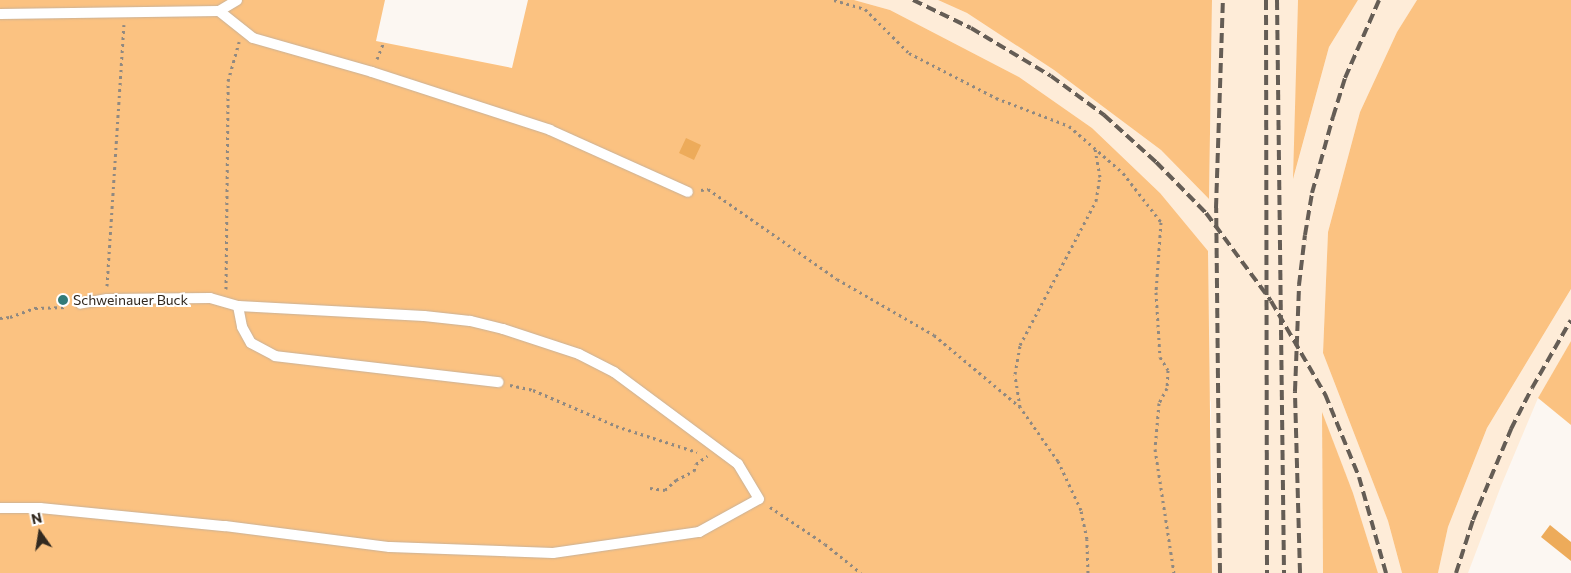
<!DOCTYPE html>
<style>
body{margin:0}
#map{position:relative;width:1571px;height:573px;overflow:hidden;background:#fcf7f2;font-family:Commissioner,sans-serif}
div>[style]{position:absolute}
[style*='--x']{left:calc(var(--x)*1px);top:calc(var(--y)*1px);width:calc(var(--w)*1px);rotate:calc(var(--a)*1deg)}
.built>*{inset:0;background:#feecd8}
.green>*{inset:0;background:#fbc281}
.building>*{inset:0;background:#edab5a}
.path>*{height:3px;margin-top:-1.5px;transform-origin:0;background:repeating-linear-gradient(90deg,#908981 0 2.5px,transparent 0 6.5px)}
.roads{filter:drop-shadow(0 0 1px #c9b197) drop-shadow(0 0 1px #c9b197)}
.service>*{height:10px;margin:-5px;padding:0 5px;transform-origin:5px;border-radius:5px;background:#fff}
.rail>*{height:4px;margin-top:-2px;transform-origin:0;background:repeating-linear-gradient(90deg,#655d55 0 10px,transparent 0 15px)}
.dots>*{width:14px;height:14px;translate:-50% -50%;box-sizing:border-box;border:2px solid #fff;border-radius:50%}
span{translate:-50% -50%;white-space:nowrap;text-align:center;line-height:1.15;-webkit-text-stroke:4px #fff;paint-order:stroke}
.poi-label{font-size:14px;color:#332a20}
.left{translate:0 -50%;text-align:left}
.north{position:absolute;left:15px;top:508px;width:50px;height:50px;-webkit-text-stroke:4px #fff;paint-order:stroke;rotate:347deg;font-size:14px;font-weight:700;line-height:20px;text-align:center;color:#332a20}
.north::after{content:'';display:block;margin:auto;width:18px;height:22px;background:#332a20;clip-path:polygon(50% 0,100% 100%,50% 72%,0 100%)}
</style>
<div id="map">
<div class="built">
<i style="clip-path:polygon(854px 0,938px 0,967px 13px,1054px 70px,1161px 150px,1209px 199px,1212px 0,1298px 0,1294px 176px,1329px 47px,1358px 0,1417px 0,1397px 32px,1360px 112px,1328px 232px,1323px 353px,1388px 521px,1402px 573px,1378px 573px,1353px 493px,1322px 414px,1323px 573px,1212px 573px,1211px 403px,1160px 193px,1092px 128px,1019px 77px,890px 10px)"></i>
<i style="clip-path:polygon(1571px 289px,1571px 341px,1538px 398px,1501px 486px,1468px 573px,1438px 573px,1448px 527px,1487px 428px)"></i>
</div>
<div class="green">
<i style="clip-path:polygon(0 0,385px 0,376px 41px,512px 68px,528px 0,854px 0,890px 10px,1019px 77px,1092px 128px,1160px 193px,1208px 251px,1212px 573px,0 573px)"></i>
<i style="clip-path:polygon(938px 0,1212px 0,1209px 199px,1161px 150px,1054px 70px,967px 13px)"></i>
<i style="clip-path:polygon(1298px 0,1358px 0,1329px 47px,1293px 179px)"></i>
<i style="clip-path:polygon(1417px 0,1571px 0,1571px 289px,1487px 428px,1448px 527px,1438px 573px,1402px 573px,1388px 521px,1323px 353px,1328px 232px,1360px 112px,1397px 32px)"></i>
<i style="clip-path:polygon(1571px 341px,1571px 425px,1538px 398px)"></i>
<i style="clip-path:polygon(1322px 412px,1353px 493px,1378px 573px,1323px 573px)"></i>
</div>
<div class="building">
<i style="clip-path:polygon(686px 138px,701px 145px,694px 160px,679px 153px)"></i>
<i style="clip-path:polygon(1550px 525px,1571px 542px,1571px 561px,1541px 537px)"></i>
</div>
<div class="path">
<i style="--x:834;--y:0;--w:32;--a:16"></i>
<i style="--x:865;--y:9;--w:62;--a:45"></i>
<i style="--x:909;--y:53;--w:98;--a:27.3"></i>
<i style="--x:996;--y:98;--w:78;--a:21"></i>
<i style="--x:1069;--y:126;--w:72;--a:41"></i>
<i style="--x:1123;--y:173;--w:62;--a:52.2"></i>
<i style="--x:1161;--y:222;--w:70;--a:94.1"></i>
<i style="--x:1156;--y:292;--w:65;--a:86.5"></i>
<i style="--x:1160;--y:357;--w:15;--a:58"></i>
<i style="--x:1168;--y:370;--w:18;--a:93"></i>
<i style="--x:1167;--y:388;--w:17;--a:118"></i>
<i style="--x:1159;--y:403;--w:46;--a:95"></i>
<i style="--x:1155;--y:449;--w:125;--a:81.3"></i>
<i style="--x:377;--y:59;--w:18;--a:-68"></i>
<i style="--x:701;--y:190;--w:7;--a:-8"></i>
<i style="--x:708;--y:189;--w:157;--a:34.9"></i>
<i style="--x:837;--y:279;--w:112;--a:30"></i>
<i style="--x:934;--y:335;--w:112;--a:39.9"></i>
<i style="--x:107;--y:286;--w:262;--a:-86.3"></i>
<i style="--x:226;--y:289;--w:208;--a:-89.4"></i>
<i style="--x:228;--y:81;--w:41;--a:-74.2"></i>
<i style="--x:0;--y:318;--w:10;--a:-6"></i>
<i style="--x:10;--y:317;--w:27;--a:-20"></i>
<i style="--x:35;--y:308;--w:32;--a:-2"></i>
<i style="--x:510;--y:385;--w:24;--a:12"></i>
<i style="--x:533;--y:390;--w:90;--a:23.4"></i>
<i style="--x:616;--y:426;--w:85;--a:17.8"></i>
<i style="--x:650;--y:488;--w:15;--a:8"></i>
<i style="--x:665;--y:490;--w:15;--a:-42"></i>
<i style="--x:676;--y:480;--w:20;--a:-27"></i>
<i style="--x:694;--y:471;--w:7;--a:-74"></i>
<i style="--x:696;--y:464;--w:14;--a:-36"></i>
<i style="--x:770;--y:507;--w:66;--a:33.9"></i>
<i style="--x:825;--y:544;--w:46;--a:38.9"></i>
<i style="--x:1088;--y:573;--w:34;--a:-92"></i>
<i style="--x:1087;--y:539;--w:30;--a:-102"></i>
<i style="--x:1081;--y:510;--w:54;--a:-115.1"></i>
<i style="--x:1058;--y:461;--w:66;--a:-125.1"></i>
<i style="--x:1020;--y:407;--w:33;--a:-99"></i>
<i style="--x:1015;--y:374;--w:29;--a:-80"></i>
<i style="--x:1020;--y:345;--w:163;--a:-62.2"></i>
<i style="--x:1096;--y:201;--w:24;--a:-81"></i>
<i style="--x:1100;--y:177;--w:28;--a:-100"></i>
</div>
<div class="roads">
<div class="service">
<i style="--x:219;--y:11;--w:43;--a:38.5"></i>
<i style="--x:253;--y:38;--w:124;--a:15.9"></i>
<i style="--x:372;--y:72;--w:187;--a:18"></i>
<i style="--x:550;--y:130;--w:151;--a:24.2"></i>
<i style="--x:0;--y:14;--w:219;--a:-0.8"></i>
<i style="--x:219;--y:11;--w:21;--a:-31"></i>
<i style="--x:238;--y:306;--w:21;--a:79"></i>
<i style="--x:242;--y:327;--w:18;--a:61"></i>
<i style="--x:251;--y:343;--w:27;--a:28"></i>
<i style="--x:275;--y:356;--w:225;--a:6.7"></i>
<i style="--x:0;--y:508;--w:40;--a:0"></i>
<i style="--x:40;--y:508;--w:186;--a:5.6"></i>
<i style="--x:225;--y:526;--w:166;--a:7.3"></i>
<i style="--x:390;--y:547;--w:163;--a:2.1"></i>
<i style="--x:553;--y:553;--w:148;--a:-8.2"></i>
<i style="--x:699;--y:532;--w:68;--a:-28.8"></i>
<i style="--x:759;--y:499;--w:41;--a:-121"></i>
<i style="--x:738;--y:464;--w:154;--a:-143.4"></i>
<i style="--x:614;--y:372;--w:39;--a:-153"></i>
<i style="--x:579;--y:354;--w:80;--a:-161.8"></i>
<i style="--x:503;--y:329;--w:34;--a:-166"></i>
<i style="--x:470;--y:321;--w:46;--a:-173.8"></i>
<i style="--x:424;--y:316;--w:186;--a:-176.9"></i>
<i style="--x:238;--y:306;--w:29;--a:-164"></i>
<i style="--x:210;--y:298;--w:103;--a:179.4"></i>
<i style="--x:107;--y:299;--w:27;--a:170"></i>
</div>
</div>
<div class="rail">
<i style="--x:913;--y:0;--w:64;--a:25.8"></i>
<i style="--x:971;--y:28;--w:93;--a:31"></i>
<i style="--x:1051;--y:76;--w:66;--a:36.3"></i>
<i style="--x:1104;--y:115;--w:70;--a:42.1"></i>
<i style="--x:1156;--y:162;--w:71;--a:45.6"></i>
<i style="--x:1206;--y:213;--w:109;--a:53.5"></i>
<i style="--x:1271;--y:301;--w:108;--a:59.9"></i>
<i style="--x:1325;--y:394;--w:90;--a:67.7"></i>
<i style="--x:1359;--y:477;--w:100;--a:74.3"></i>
<i style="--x:1266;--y:0;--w:573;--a:89.9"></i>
<i style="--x:1277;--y:0;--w:573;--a:89.3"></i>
<i style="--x:1220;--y:573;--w:365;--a:-90.6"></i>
<i style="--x:1216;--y:208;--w:208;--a:-88.1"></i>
<i style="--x:1300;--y:573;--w:182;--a:-91.6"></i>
<i style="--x:1295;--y:391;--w:106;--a:-87.8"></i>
<i style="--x:1299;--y:285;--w:50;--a:-83.2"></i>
<i style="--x:1305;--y:235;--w:43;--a:-80.5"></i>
<i style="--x:1312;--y:193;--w:79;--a:-74.6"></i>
<i style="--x:1333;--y:117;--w:41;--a:-72.9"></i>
<i style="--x:1345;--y:78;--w:85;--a:-66.4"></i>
<i style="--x:1456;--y:573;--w:56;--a:-72.2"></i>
<i style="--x:1473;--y:520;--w:99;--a:-67.3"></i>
<i style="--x:1511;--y:429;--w:46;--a:-62.9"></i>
<i style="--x:1532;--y:388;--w:78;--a:-60.2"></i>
</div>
<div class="dots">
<i style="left:63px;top:300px;background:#327b78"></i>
</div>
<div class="poi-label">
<span class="left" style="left:73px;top:300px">Schweinauer Buck</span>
</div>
<div class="north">N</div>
</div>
